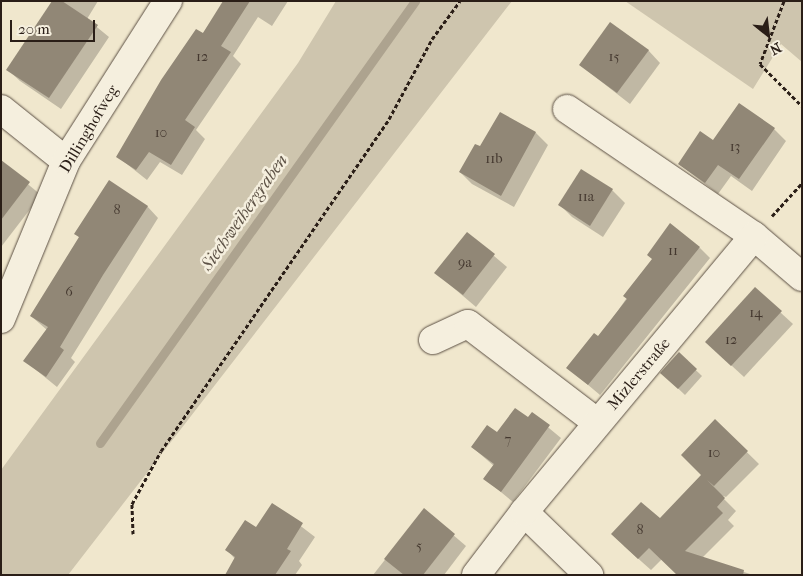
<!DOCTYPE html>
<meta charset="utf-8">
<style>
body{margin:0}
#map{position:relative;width:803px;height:576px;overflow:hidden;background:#f0e7cd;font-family:"IM FELL French Canon",serif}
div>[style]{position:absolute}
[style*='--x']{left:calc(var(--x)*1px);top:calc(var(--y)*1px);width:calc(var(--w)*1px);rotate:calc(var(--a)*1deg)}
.green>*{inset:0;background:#cec5ae}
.shadow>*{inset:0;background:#0003}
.stream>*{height:9px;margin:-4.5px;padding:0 4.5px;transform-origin:4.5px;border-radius:4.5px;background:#ada38f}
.building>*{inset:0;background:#918776}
.path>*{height:3px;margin-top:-1.5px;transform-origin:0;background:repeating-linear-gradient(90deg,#2a1e17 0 4px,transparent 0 6.5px)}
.roads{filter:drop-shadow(0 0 1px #5c5044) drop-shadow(0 0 1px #5c5044)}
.minor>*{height:28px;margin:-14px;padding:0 14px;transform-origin:14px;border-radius:14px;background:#f5efde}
span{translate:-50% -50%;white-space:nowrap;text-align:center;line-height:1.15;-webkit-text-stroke:5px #f5efde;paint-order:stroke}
.number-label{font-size:14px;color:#44382f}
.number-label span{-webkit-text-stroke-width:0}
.street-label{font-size:16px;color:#2a1e17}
.water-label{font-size:18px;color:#5e5347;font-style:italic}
.frame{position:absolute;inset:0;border:2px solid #2a1e17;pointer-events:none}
.north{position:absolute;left:743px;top:10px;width:50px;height:50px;-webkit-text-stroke:4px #f5efde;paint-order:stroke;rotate:151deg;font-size:14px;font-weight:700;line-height:20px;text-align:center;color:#2a1e17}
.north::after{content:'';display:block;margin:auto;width:18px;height:22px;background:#2a1e17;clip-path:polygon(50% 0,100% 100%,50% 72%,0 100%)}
.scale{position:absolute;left:10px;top:20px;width:85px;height:22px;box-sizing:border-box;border:2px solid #2a1e17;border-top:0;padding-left:6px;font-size:15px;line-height:18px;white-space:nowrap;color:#2a1e17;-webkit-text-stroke:4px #f5efde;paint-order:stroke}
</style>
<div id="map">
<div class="green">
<i style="clip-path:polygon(336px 1px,512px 1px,68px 575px,1px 575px,1px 470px,298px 63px)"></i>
<i style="clip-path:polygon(625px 1px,802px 1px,802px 62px,781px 44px,753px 89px)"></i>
</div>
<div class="shadow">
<i style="clip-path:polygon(54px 1px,98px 1px,87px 19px,109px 37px,61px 109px,20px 81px,8px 70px)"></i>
<i style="clip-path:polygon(225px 1px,288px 1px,272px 26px,258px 17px,233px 56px,241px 64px,196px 130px,205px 139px,182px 175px,160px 162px,147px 180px,118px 157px)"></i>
<i style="clip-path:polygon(648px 50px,660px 63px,630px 104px,580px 65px)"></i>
<i style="clip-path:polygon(500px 113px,536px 133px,548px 145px,514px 207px,472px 184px,460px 172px,481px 148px)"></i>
<i style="clip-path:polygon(774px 129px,786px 141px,752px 191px,731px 176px,718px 194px,679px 164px,713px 142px)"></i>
<i style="clip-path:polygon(1px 162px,41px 195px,1px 247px)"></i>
<i style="clip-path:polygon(582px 171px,612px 190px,625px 203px,603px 237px,572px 217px,560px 205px)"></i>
<i style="clip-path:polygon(147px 206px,158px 218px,71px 358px,75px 362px,57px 387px,25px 361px,47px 330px,31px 316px,80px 238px,76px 234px)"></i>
<i style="clip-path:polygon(467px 233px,507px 267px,476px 307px,436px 273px)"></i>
<i style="clip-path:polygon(700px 248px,710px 258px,600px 395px,568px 368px,599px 338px,653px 260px)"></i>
<i style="clip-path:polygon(755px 289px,793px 324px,744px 377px,719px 354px)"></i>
<i style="clip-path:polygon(679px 354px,702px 376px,685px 395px,668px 379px)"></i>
<i style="clip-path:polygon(532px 414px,561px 438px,513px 502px,485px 479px,494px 466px,472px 447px,528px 419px)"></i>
<i style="clip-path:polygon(715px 421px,759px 464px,726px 497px,720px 495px,736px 511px,728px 520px,734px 526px,702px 558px,753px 575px,678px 575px,662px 559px,651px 570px,624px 546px,660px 520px,703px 475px)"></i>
<i style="clip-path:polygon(272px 504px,315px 537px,299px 561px,302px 565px,295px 575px,227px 575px,235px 559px,227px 550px,257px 529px)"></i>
<i style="clip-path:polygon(424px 510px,466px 546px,444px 575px,373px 575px)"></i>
</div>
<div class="stream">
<i style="--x:100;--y:443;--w:543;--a:-54.52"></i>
</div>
<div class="building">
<i style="clip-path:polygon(52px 1px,62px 1px,98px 25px,49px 98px,6px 70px)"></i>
<i style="clip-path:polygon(223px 1px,250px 1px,221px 46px,231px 52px,185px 120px,195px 127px,171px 165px,149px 152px,136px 170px,116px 157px,161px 80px,196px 29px,203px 33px)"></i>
<i style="clip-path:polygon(610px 22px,649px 50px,617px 93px,579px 65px)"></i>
<i style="clip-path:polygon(739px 103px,775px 128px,739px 179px,718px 165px,705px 183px,678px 164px,700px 131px,713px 140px)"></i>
<i style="clip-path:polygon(500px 112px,536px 132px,501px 196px,459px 172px,475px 144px,480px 146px)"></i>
<i style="clip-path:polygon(1px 160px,30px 182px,1px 220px)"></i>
<i style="clip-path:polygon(581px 169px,613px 189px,590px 226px,558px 205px)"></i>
<i style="clip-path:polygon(109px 180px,148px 206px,103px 275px,60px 347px,64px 350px,46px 377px,23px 361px,48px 327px,30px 316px,79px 237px,74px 234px)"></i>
<i style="clip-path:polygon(670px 223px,700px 247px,588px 385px,566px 368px,594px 333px,598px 336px,627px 299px,623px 296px,652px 259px,647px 255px)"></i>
<i style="clip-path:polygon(467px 232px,495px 254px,463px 295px,434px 273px)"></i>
<i style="clip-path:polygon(755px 287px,782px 311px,731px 366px,705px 342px)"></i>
<i style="clip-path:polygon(679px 352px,697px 369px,678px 389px,660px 373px)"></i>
<i style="clip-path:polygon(515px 408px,528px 417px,532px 412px,550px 425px,501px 492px,483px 479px,494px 464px,471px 447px,487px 425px,497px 432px)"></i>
<i style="clip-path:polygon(715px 419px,748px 451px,714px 486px,707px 480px,725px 498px,717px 507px,723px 513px,685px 551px,744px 570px,743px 575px,677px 575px,649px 548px,638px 559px,611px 534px,641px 502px,660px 518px,701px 475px,681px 455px)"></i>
<i style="clip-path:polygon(272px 503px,303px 523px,287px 549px,291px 551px,275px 575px,225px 575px,235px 557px,225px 550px,245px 520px,256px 527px)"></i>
<i style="clip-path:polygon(424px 508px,455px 534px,423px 575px,404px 575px,384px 559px)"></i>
</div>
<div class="path">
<i style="--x:784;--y:1;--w:67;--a:110.9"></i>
<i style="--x:760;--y:64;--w:59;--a:45"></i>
<i style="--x:772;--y:216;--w:45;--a:-47.7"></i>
<i style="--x:133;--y:534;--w:30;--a:-92"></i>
<i style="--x:132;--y:504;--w:60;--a:-61.3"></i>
<i style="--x:161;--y:451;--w:403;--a:-55.5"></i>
<i style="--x:389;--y:119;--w:91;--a:-61.7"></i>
<i style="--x:432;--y:39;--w:47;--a:-53.6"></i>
</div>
<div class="roads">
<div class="minor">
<i style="--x:1;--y:109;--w:83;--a:38.7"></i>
<i style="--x:567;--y:109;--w:226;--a:34.2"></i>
<i style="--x:754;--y:236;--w:63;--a:40.5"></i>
<i style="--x:1;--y:319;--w:171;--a:-67.6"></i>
<i style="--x:66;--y:161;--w:190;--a:-57.5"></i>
<i style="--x:433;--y:340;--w:38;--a:-25"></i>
<i style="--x:468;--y:324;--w:163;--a:37.3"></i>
<i style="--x:524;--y:512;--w:91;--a:44.1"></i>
<i style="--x:476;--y:575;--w:79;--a:-52.7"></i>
<i style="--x:524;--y:512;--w:359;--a:-50.2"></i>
</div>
</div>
<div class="number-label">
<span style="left:202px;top:57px">12</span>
<span style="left:614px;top:57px">15</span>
<span style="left:161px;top:133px">10</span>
<span style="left:735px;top:147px">13</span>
<span style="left:494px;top:159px">11b</span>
<span style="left:586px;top:197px">11a</span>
<span style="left:117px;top:210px">8</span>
<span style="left:673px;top:251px">11</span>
<span style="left:465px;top:263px">9a</span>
<span style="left:69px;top:292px">6</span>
<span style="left:756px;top:313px">14</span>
<span style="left:731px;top:340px">12</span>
<span style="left:508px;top:440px">7</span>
<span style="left:714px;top:453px">10</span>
<span style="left:640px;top:530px">8</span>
<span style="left:419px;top:546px">5</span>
</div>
<div class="street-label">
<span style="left:89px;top:129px;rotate:-59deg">Dillinghofweg</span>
<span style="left:639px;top:374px;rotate:-50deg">Mizlerstraße</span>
</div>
<div class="water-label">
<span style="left:245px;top:213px;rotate:-55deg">Siechweihergraben</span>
</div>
<div class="frame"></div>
<div class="north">N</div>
<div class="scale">20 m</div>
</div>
